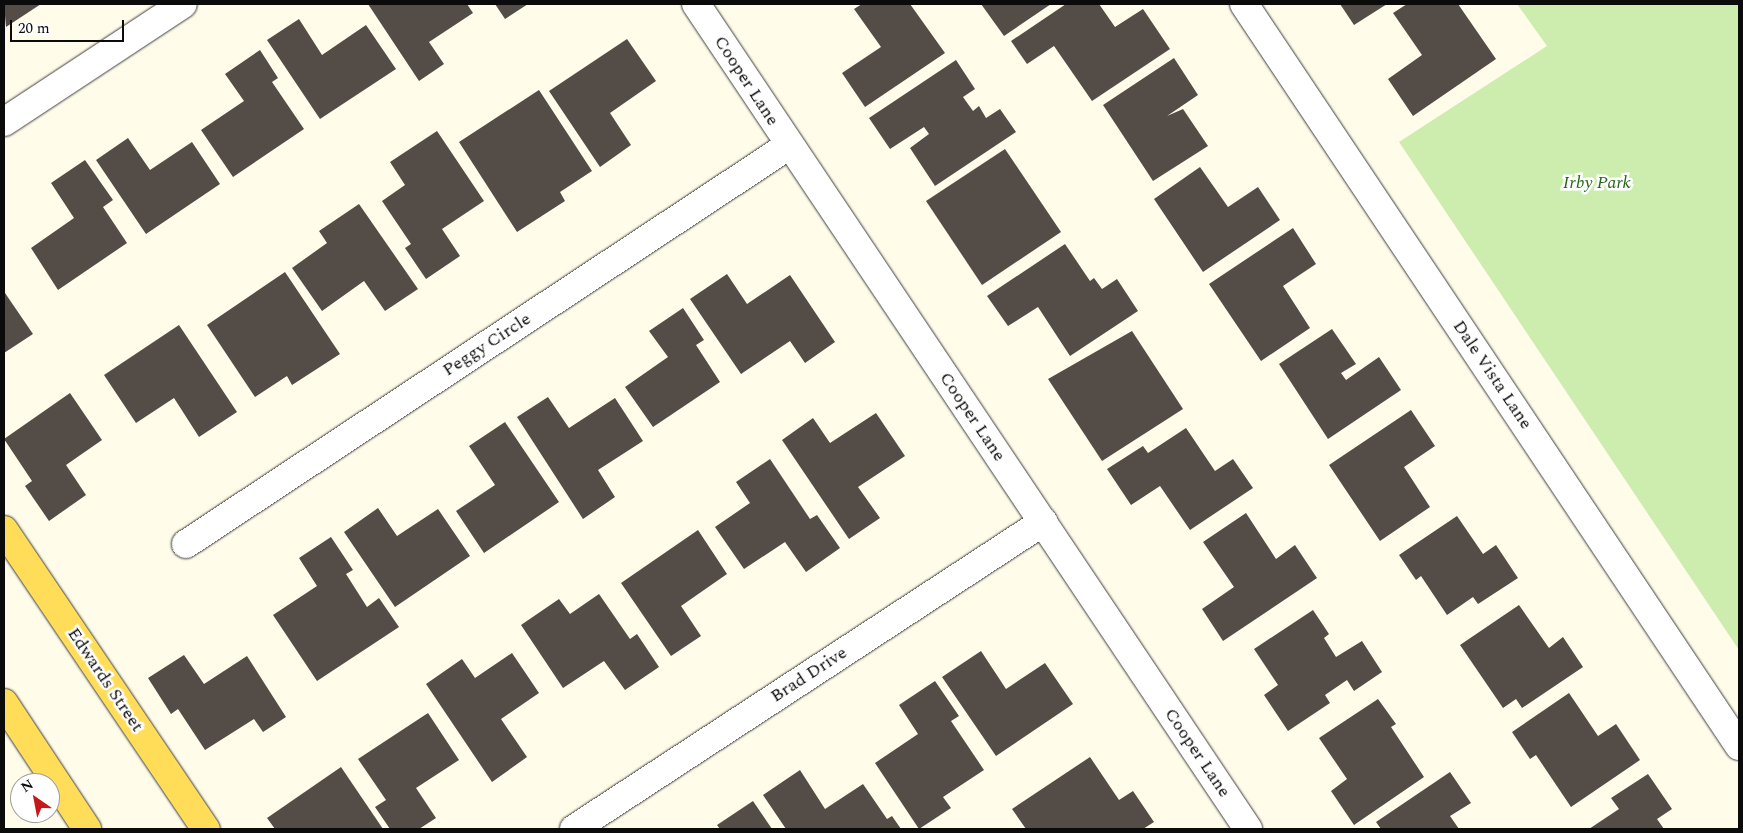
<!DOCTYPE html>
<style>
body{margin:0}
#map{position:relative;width:1743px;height:833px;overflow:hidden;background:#fffce9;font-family:Spectral,serif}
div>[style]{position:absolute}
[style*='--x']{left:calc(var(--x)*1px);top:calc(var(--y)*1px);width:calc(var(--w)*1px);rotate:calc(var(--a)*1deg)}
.green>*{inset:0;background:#cdedaf}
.building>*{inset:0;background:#544c46}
.roads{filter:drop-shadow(0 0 1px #3e3e3e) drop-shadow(0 0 1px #3e3e3e)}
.minor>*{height:28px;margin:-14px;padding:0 14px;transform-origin:14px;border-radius:14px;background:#fff}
.major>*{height:28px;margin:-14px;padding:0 14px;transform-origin:14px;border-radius:14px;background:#ffdd59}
span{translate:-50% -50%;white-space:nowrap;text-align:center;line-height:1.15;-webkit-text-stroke:5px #fff;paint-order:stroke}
.street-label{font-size:18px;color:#0b0b0b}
.park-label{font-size:18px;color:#246717;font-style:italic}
.frame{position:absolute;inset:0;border:5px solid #0b0b0b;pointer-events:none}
.north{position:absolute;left:10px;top:773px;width:50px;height:50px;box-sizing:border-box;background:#fff;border:1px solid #9d9d9d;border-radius:50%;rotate:327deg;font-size:14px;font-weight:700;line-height:20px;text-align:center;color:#0b0b0b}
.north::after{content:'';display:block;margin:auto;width:18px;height:22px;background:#c61819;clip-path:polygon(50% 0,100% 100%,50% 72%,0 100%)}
.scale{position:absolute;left:10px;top:20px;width:114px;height:22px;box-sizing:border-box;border:2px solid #0b0b0b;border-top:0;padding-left:6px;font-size:15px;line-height:18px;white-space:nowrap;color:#0b0b0b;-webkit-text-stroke:4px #fff;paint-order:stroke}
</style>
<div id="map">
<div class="green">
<i style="clip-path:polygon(1517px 4px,1739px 4px,1739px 650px,1399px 142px,1547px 46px)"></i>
</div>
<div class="building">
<i style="clip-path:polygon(4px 4px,41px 4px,6px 27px)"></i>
<i style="clip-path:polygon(368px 4px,467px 4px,473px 13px,429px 42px,444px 64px,419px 81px)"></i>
<i style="clip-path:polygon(495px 4px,528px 4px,505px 19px)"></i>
<i style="clip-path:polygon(862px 4px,910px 4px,945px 53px,865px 107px,842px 73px,881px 47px,854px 9px)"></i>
<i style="clip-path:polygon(981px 4px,1051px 4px,1004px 36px)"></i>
<i style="clip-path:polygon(1066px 4px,1099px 4px,1115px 27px,1143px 9px,1170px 49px,1092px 101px,1054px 46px,1027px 64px,1011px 41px)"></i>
<i style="clip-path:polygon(1340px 4px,1387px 4px,1354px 25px)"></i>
<i style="clip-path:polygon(1407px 4px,1458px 4px,1496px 59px,1413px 116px,1388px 79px,1422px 55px,1393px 13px)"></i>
<i style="clip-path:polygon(299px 19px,322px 55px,366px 25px,396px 69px,320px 119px,267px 40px)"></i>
<i style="clip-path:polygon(627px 39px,656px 81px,610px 113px,631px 145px,600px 167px,549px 91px)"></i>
<i style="clip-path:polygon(260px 50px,278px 78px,272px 82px,304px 129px,233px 177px,201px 130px,244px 101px,225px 74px)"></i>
<i style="clip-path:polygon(1174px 58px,1198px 95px,1167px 116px,1183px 109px,1208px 146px,1153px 181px,1103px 105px)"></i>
<i style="clip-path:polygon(956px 60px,975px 89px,963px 97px,973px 111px,979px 106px,986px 118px,1000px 109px,1016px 132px,935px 186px,910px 148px,929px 134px,924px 127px,890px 149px,869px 118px)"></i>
<i style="clip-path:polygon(539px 90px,592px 171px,560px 192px,565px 201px,517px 232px,459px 142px)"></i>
<i style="clip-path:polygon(437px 131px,484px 201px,442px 229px,460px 256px,426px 279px,405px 248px,411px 244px,382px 201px,405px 185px,390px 162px)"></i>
<i style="clip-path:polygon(128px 138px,150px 170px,192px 142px,220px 184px,146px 234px,96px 160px)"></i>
<i style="clip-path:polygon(1005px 149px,1061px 232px,982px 285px,926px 201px)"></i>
<i style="clip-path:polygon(85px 160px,113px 200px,103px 207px,127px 243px,58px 290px,31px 248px,74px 218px,51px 183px)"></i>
<i style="clip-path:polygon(1200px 167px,1228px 207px,1258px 187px,1280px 220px,1203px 272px,1154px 199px)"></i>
<i style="clip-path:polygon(359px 204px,418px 289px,385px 311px,364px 281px,322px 311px,292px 268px,327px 243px,319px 231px)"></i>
<i style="clip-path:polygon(1293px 228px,1316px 264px,1283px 286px,1310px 328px,1261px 361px,1209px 284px)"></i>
<i style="clip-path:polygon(1065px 244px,1090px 281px,1094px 278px,1102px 289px,1117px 279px,1138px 311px,1070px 356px,1038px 307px,1008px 326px,987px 296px)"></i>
<i style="clip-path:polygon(285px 272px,340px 354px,292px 385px,287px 376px,255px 397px,207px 325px)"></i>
<i style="clip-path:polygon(727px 274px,747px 304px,790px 275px,835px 342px,805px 363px,790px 341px,741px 374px,690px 299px)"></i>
<i style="clip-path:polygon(5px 293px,33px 334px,4px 353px,4px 294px)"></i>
<i style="clip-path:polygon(683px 308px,704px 340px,696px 345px,720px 382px,653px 427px,625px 387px,668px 357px,649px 331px)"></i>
<i style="clip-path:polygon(179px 325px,237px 412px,199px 437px,174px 398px,136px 423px,104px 375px)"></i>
<i style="clip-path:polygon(1332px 329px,1356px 364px,1341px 373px,1346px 380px,1379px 357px,1401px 390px,1328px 439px,1279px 364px)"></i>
<i style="clip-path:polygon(1132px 331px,1183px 409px,1102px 461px,1048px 379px)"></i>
<i style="clip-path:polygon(70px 393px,102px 440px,66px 465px,86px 495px,49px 521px,25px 486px,32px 481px,4px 439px)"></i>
<i style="clip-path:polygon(548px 397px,569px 428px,615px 398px,643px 441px,598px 470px,615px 497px,583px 519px,517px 417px)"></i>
<i style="clip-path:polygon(1411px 410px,1435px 446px,1404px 467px,1430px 507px,1380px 541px,1329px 465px)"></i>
<i style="clip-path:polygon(876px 413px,905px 456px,858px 487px,880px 518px,849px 539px,782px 440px,813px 418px,830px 443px)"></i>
<i style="clip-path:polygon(505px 422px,559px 502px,484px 553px,456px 511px,495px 485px,469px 446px)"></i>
<i style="clip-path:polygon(1186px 428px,1215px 471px,1233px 459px,1253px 488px,1190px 530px,1160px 486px,1131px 505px,1107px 469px,1143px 446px,1148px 453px)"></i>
<i style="clip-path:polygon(770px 459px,810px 519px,817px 515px,840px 548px,806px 572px,785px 542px,744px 569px,715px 527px,750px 503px,736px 482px)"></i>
<i style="clip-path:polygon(378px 508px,397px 536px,438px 509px,470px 556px,395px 607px,344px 532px)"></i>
<i style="clip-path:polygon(1246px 513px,1276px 559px,1295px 545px,1317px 578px,1223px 641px,1202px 609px,1234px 587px,1203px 542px)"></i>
<i style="clip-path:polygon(1457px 516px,1483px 554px,1496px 545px,1518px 578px,1478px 604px,1473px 597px,1447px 615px,1421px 576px,1416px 580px,1399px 555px)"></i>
<i style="clip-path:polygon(698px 530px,727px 574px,681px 606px,701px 636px,671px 656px,621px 583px)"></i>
<i style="clip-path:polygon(331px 537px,353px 570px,346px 574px,367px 607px,379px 598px,399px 627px,317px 681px,273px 615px,317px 586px,299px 558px)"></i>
<i style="clip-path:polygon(599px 594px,630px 639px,637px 634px,659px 667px,625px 690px,604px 661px,563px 688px,521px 625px,559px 599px,570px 614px)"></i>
<i style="clip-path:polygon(1519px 605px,1549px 648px,1563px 637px,1583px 667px,1522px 708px,1516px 699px,1503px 708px,1460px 645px)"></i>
<i style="clip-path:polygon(1313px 610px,1329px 634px,1324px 638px,1336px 657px,1362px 641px,1382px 672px,1354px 691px,1347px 680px,1325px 695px,1330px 703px,1288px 731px,1264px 695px,1278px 685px,1254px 649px)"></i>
<i style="clip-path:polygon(981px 651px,1006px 689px,1045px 663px,1073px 704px,996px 756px,942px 677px)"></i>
<i style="clip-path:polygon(512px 653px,539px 693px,501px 719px,527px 757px,492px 782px,426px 684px,462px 659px,475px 678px)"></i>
<i style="clip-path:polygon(184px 655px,204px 684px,247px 656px,286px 717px,263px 732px,254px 719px,205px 750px,178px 709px,171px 714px,148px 678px)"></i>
<i style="clip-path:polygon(935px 681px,959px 716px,951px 721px,984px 770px,943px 797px,951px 808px,919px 829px,875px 763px,918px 734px,899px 705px)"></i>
<i style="clip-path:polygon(1569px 693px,1598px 736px,1616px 724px,1640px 760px,1571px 807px,1536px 755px,1530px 759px,1512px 732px)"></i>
<i style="clip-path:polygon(1378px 699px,1396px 724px,1391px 727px,1424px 777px,1354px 825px,1331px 791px,1347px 779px,1319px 738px)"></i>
<i style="clip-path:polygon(428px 713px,459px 760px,416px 788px,436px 818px,419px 829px,390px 829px,375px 807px,386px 800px,358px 759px)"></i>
<i style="clip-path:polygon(1090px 757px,1119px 800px,1133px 791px,1154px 822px,1143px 829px,1026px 829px,1012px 809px)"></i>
<i style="clip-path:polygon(341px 767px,383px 829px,275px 829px,267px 818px)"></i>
<i style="clip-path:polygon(800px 770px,825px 809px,863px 784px,887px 819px,892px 816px,901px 829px,786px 829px,763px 795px)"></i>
<i style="clip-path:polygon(1450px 772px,1471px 803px,1450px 816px,1459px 829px,1381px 829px,1376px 822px)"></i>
<i style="clip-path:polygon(1648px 774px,1672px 809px,1657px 819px,1664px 829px,1589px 829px,1619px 809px,1611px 798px)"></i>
<i style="clip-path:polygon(753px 801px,772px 829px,720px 829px,717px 825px)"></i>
</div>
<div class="roads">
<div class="minor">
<i style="--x:696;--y:4;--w:993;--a:56.21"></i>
<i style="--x:1244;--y:4;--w:892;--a:56.29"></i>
<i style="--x:4;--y:122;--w:214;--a:-33.4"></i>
<i style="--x:186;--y:544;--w:722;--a:-33.47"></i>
<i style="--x:574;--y:829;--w:561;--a:-33.21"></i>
</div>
<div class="major">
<i style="--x:4;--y:530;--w:361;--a:56"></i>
<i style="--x:4;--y:703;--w:151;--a:56.6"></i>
</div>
</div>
<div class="street-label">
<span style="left:746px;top:81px;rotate:57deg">Cooper Lane</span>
<span style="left:487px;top:345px;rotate:-33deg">Peggy Circle</span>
<span style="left:1492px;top:375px;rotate:56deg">Dale Vista Lane</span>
<span style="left:972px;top:417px;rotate:56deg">Cooper Lane</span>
<span style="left:809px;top:675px;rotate:-33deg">Brad Drive</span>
<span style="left:105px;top:680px;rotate:56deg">Edwards Street</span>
<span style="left:1197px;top:753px;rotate:56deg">Cooper Lane</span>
</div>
<div class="park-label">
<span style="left:1597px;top:183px">Irby Park</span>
</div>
<div class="frame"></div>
<div class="north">N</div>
<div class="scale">20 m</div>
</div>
